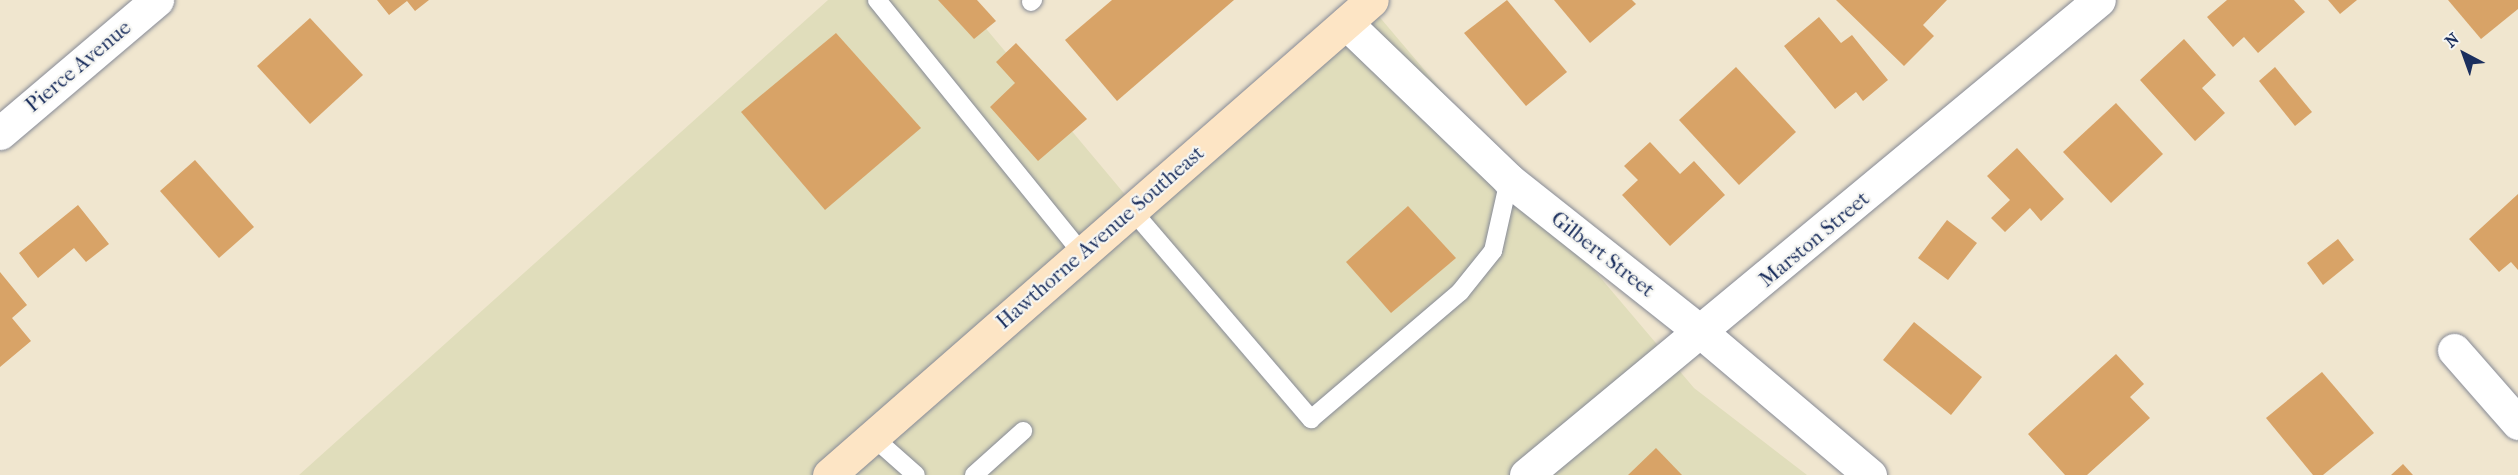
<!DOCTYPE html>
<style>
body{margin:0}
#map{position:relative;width:2518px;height:475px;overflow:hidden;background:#f0e6cf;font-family:"IM FELL French Canon",serif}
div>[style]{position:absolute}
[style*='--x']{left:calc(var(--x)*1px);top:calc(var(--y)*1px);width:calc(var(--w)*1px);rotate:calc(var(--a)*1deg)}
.built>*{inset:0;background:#e0ddbb}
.building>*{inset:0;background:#d8a367}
.roads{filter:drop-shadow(0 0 2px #868a96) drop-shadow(0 0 2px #868a96)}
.lane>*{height:18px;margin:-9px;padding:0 9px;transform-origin:9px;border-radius:9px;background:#fff}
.street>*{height:33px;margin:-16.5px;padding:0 16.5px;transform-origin:16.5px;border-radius:16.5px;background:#fff}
.secondary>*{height:33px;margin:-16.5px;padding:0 16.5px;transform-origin:16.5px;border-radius:16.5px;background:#fde5c5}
span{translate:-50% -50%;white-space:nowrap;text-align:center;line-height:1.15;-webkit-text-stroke:4.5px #f6f6f2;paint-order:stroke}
.street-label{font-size:21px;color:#1b2f5e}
.north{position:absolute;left:2434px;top:24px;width:60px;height:60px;-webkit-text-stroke:4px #f6f6f2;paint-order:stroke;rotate:319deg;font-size:16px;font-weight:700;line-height:24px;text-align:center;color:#1b2f5e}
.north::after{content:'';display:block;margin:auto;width:21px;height:27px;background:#1b2f5e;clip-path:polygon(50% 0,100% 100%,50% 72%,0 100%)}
</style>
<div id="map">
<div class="built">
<i style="clip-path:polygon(828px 0,962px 0,1138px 210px,1377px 14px,1694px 388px,1807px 475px,299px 475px)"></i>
</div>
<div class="building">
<i style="clip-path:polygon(377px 0,429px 0,415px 11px,407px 1px,389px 15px)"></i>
<i style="clip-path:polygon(938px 0,977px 0,996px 21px,974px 39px)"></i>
<i style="clip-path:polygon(1112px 0,1234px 0,1117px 101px,1065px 40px)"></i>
<i style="clip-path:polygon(1507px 0,1567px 72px,1526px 106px,1464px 33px)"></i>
<i style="clip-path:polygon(1554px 0,1632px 0,1636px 4px,1590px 43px)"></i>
<i style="clip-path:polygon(1836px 0,1947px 0,1923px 25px,1934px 36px,1904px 66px)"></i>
<i style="clip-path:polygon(2227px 0,2294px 0,2305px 12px,2258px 53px,2244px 37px,2233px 47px,2207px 17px)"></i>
<i style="clip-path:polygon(2328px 0,2357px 0,2340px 14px)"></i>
<i style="clip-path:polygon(2448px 0,2518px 0,2518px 9px,2481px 39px)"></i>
<i style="clip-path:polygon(1819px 17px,1841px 43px,1852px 35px,1888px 80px,1863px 101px,1856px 92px,1835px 109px,1784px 46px)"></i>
<i style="clip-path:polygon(310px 18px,363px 75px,310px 124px,257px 66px)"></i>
<i style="clip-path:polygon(836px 33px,921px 128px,825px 210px,741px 112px)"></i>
<i style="clip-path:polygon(2184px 39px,2216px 75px,2202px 88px,2225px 113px,2195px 141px,2140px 80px)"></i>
<i style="clip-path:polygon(1016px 43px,1087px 119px,1038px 161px,990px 107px,1015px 83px,996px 62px)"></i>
<i style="clip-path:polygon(1736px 67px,1796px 132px,1739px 185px,1679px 120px)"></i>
<i style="clip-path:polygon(2275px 67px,2312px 112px,2295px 126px,2259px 81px)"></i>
<i style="clip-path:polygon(2116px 103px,2163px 154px,2111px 203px,2063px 152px)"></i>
<i style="clip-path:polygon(1650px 142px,1680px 174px,1694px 161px,1725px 195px,1670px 246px,1622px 195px,1638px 180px,1624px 166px)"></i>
<i style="clip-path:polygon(2017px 148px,2064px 199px,2041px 221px,2030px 208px,2005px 232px,1991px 218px,2010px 200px,1987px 176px)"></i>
<i style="clip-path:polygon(195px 160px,254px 227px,219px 258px,160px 191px)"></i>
<i style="clip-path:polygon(2518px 194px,2518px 270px,2511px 262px,2499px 272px,2469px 239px)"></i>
<i style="clip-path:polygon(78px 205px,109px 244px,86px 262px,74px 248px,38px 278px,19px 253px)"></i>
<i style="clip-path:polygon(1408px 206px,1456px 258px,1391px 313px,1346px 262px)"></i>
<i style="clip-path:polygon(1947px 220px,1977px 243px,1948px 280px,1918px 258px)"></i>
<i style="clip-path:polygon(2338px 239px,2354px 260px,2323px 285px,2307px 263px)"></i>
<i style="clip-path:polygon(0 272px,27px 305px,12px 318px,31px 341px,0 367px)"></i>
<i style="clip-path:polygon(1914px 322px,1982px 377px,1951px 415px,1883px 360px)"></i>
<i style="clip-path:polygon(2116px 354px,2144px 384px,2130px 397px,2150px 418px,2087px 475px,2065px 475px,2028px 434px)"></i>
<i style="clip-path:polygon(2322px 372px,2374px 433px,2323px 475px,2313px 475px,2266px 418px)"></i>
<i style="clip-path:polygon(1656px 448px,1682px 475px,1628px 475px)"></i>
<i style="clip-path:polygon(2403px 464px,2413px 475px,2391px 475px)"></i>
</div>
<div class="roads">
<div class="lane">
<i style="--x:877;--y:0;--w:324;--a:51"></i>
<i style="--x:1031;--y:2;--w:3;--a:-45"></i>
<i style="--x:1131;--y:209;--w:277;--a:49.4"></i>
<i style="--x:1311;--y:419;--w:196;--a:-40.4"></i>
<i style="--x:1460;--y:292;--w:53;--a:-51.2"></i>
<i style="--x:1493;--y:251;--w:73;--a:-77.3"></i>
<i style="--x:873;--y:437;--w:57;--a:41.5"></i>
<i style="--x:974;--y:475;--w:66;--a:-41.9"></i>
</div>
<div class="street">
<i style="--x:1346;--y:23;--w:226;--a:43.9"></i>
<i style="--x:1509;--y:180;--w:246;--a:38.4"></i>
<i style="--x:1702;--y:333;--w:220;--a:40.2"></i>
<i style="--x:0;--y:133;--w:206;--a:-40.3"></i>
<i style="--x:2454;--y:350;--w:97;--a:48.8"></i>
<i style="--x:1526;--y:475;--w:744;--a:-39.66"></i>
</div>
<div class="secondary">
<i style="--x:829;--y:475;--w:721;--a:-41.18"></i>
</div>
</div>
<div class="street-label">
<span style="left:78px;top:66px;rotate:-40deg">Pierce Avenue</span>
<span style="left:1100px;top:237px;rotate:-41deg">Hawthorne Avenue Southeast</span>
<span style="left:1814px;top:239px;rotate:-40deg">Marston Street</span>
<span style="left:1603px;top:254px;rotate:38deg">Gilbert Street</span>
</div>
<div class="north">N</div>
</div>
